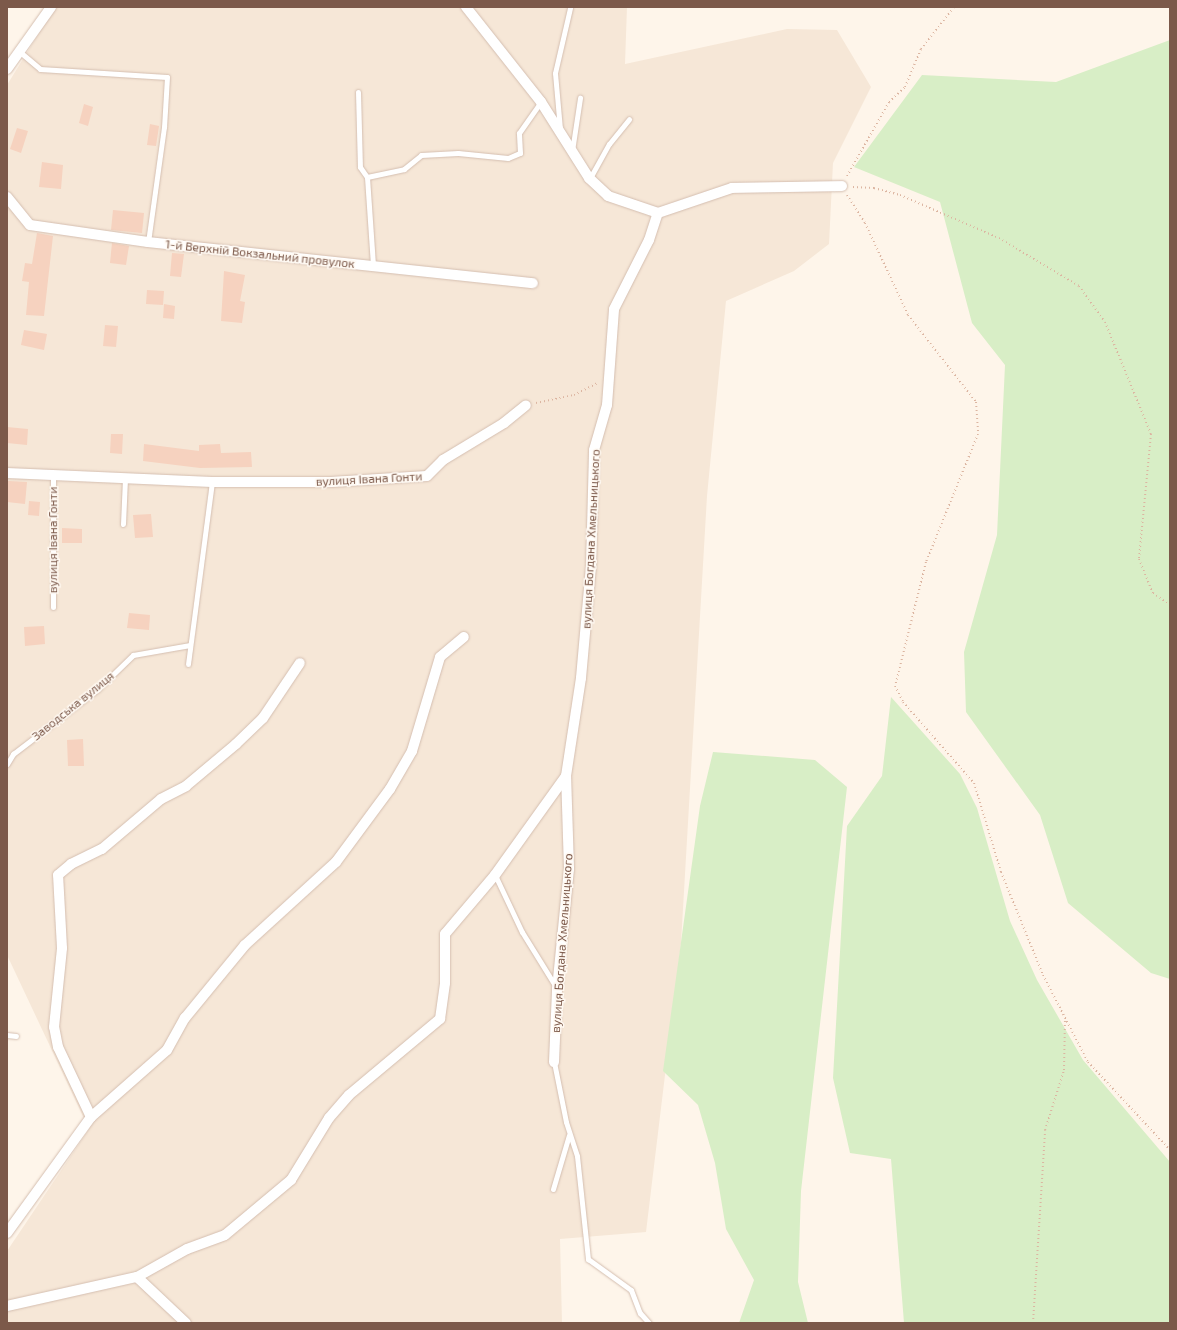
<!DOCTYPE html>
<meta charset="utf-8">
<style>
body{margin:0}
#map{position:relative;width:1177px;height:1330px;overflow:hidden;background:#fef5ea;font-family:"Exo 2",sans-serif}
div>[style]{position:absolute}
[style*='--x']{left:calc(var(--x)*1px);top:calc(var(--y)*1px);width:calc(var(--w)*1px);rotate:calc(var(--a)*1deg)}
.residential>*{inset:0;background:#f6e7d7}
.green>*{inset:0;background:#d8eec6}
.building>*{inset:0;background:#f6d2bf}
.path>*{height:2px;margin-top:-1px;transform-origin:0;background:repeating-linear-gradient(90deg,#dcb5a1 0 1px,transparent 0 4px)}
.roads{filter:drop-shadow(0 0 1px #d4beb0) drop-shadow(0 0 1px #d4beb0)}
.lane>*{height:5px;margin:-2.5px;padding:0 2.5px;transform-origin:2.5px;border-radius:2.5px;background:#fff}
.street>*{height:10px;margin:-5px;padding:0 5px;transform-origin:5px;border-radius:5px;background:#fff}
span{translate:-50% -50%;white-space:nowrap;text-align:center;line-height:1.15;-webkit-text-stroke:3px #fff9f2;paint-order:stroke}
.street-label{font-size:12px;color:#7c594a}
.frame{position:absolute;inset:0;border:8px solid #7c594a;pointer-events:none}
</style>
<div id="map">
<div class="residential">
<i style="clip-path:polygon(55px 7px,627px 7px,625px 64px,787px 29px,837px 30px,871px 87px,833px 163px,829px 244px,794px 271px,726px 301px,707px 496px,681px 943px,646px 1232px,560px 1239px,562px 1323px,7px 1323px,7px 1251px,89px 1129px,7px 955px,7px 85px)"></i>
</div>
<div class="green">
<i style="clip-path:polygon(1170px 40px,1170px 979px,1151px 973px,1068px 903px,1040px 815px,966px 712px,964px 652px,997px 535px,1005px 365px,972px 323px,940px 202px,854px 167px,922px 75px,1056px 82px)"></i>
<i style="clip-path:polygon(891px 697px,960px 774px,977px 808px,1010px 921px,1037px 980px,1083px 1060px,1170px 1162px,1170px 1323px,904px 1323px,891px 1159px,850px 1153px,833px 1078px,847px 826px,882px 776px)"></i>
<i style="clip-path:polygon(713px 752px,815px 760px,847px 787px,801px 1191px,798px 1282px,808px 1323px,739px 1323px,754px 1280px,726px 1229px,715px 1163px,698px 1105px,663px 1071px,700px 806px)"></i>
</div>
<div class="building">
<i style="clip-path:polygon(84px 104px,93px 107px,88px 126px,79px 123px)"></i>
<i style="clip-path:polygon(150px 124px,159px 126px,156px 146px,147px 145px)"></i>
<i style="clip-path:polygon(17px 128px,28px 131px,21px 153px,10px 149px)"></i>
<i style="clip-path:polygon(42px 162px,63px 165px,61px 189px,39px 187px)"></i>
<i style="clip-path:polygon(113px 210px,144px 213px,142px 233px,111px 230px)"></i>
<i style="clip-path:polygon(37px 233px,53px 236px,44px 316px,26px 315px,29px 282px,22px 281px,25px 263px,32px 264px)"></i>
<i style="clip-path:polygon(112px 243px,129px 246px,126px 265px,110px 263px)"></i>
<i style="clip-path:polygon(172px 253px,184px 254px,181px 277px,170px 276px)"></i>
<i style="clip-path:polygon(224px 271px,245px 275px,240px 301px,245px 302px,242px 323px,221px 321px)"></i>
<i style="clip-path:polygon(147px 290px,164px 291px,163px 305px,146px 304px)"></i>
<i style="clip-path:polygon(164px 304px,175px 306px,174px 319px,163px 318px)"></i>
<i style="clip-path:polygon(105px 325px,118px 326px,116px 347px,103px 346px)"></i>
<i style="clip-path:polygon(24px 330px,47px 334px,44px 350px,21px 345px)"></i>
<i style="clip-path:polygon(7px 427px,28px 429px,27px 445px,7px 443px)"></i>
<i style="clip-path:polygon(111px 434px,123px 434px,122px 454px,110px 453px)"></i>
<i style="clip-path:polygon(144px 444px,199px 451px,199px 445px,220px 444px,221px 453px,251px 452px,252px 467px,200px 468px,143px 461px)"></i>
<i style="clip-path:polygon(8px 481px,27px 482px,25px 504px,7px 502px)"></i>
<i style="clip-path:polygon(29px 501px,40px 502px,39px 516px,28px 515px)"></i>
<i style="clip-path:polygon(151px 514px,153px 537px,135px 538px,133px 515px)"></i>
<i style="clip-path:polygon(62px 528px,82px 529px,82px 543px,62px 543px)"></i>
<i style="clip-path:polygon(129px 613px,150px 615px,149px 630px,127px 628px)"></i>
<i style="clip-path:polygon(44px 626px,45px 644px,25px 646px,24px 627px)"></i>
<i style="clip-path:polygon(83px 739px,84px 766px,68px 766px,67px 740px)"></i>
</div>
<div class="path">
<i style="--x:847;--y:176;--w:85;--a:-60.4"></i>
<i style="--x:889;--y:102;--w:22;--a:-43"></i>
<i style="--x:905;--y:87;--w:41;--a:-67.2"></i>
<i style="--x:921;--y:49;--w:53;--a:-51.8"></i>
<i style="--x:853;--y:187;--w:21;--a:3"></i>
<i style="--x:874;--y:188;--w:27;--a:15"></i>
<i style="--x:900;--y:195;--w:108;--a:23.5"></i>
<i style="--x:999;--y:238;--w:93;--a:31"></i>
<i style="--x:1079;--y:286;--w:44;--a:54.2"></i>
<i style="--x:1105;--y:322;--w:121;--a:67.7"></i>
<i style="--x:1151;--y:434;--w:126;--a:95.5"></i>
<i style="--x:1139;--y:559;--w:37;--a:68"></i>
<i style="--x:1153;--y:593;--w:21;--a:35"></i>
<i style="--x:847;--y:195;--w:33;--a:57"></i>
<i style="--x:865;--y:223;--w:102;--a:64.9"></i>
<i style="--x:908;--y:315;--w:110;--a:52"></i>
<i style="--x:976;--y:402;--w:32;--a:86"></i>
<i style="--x:978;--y:434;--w:138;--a:112.1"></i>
<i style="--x:926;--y:562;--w:128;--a:104"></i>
<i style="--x:895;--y:686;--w:18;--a:63"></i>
<i style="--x:903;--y:702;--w:108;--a:48.8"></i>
<i style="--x:974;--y:783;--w:93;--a:73.1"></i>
<i style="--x:1001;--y:872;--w:111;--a:67.8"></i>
<i style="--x:1043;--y:975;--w:98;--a:62.7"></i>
<i style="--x:1088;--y:1062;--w:120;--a:47"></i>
<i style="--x:536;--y:403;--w:39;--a:-12"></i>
<i style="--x:574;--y:395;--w:27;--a:-27"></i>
<i style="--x:1033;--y:1323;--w:193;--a:-86.4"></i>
<i style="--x:1045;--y:1130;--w:63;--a:-72.4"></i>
<i style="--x:1064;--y:1070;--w:52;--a:-88.9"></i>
</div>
<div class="roads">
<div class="lane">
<i style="--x:20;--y:52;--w:26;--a:40"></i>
<i style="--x:40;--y:69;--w:127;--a:3.6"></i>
<i style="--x:167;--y:77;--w:50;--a:93.4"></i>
<i style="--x:164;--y:127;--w:116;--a:97.9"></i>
<i style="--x:358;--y:92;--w:75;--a:88.5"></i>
<i style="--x:360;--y:167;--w:12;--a:55"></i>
<i style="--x:367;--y:177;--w:89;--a:86.1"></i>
<i style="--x:560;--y:129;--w:56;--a:-95.1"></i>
<i style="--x:555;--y:73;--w:67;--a:-77"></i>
<i style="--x:572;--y:151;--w:54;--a:-81.4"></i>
<i style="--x:367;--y:177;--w:38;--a:-12"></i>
<i style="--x:404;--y:169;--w:22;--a:-39"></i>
<i style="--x:421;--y:155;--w:37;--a:-3"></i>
<i style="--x:458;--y:153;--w:50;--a:5.7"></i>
<i style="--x:508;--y:158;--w:13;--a:-23"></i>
<i style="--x:520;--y:153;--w:20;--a:-93"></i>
<i style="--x:519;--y:133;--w:38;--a:-55"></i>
<i style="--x:590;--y:178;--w:39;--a:-61"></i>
<i style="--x:609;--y:144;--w:32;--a:-51"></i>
<i style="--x:123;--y:524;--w:46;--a:-87.5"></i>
<i style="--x:53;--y:607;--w:133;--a:-90"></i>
<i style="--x:188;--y:664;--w:184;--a:-82.5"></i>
<i style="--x:7;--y:764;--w:12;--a:-59"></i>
<i style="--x:13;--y:754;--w:107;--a:-37.4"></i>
<i style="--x:98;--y:689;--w:49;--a:-44.2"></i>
<i style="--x:133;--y:655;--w:58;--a:-10"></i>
<i style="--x:495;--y:875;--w:63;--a:64.7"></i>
<i style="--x:522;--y:932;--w:65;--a:58.3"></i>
<i style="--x:7;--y:1035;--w:9;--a:6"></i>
<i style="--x:554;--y:1062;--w:61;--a:78.7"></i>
<i style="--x:566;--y:1122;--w:36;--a:72"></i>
<i style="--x:577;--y:1156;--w:104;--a:83.9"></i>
<i style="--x:588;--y:1259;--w:53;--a:35.8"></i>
<i style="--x:631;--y:1290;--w:25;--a:69"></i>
<i style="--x:640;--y:1313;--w:13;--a:48"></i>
<i style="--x:553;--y:1189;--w:56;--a:-73.5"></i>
</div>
<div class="street">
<i style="--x:466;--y:7;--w:121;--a:51.7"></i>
<i style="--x:541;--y:102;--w:90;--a:57.7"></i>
<i style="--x:589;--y:178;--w:26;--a:43"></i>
<i style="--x:608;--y:196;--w:53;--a:18.8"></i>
<i style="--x:7;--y:69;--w:76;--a:-54.6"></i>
<i style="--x:7;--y:197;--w:36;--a:51"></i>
<i style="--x:30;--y:225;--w:119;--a:8.2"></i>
<i style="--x:148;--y:242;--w:387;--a:6.1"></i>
<i style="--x:7;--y:473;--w:205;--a:2.5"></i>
<i style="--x:212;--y:482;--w:119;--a:0"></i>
<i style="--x:331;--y:482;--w:96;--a:-3.6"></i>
<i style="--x:427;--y:476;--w:23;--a:-45"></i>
<i style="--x:443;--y:460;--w:71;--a:-31.2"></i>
<i style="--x:504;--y:423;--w:28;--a:-39"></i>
<i style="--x:554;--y:1062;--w:73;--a:-87.6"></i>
<i style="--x:557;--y:989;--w:121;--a:-84.3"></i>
<i style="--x:569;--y:869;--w:93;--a:-91.8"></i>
<i style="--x:566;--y:776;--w:99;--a:-81.3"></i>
<i style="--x:581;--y:678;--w:111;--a:-84.9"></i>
<i style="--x:591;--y:567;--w:117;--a:-88.5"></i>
<i style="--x:594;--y:450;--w:47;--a:-73.9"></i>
<i style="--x:607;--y:405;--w:96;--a:-85.8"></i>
<i style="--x:614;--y:309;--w:77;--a:-63.1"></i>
<i style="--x:649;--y:240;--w:28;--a:-72"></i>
<i style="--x:658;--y:213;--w:78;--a:-18.7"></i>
<i style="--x:732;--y:188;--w:110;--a:-1"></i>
<i style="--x:91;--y:1117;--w:77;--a:-115.2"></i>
<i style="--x:58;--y:1047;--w:20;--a:-101"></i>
<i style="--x:54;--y:1027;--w:79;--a:-84.2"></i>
<i style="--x:62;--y:948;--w:73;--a:-93.1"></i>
<i style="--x:58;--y:875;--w:17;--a:-40"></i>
<i style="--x:71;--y:864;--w:34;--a:-26"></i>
<i style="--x:102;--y:849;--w:77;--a:-40.3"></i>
<i style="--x:161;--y:799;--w:28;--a:-27"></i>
<i style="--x:186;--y:786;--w:65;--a:-40"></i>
<i style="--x:236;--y:744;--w:37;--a:-44"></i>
<i style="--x:263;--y:718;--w:66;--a:-56.1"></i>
<i style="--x:7;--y:1233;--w:143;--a:-54.1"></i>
<i style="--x:91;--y:1117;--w:101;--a:-41.4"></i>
<i style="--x:167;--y:1050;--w:37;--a:-61"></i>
<i style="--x:185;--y:1018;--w:94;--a:-50.6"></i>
<i style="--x:245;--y:945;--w:123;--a:-42.4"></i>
<i style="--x:336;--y:862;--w:91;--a:-53.5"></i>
<i style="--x:390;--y:789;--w:44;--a:-59.9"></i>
<i style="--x:412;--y:751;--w:98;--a:-73.4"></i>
<i style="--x:440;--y:657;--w:31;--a:-40"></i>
<i style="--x:137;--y:1277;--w:67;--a:43.2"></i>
<i style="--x:7;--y:1306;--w:133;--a:-12.6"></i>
<i style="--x:137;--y:1277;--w:57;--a:-29.2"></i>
<i style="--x:187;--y:1249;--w:40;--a:-20.2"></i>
<i style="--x:225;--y:1235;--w:86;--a:-39.8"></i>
<i style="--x:291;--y:1180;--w:73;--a:-58.5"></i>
<i style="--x:329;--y:1118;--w:30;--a:-49"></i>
<i style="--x:349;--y:1095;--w:119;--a:-39.9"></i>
<i style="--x:440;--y:1019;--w:36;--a:-82"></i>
<i style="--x:445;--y:983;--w:49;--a:-90"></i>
<i style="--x:445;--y:934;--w:77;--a:-49.7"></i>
<i style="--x:495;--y:875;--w:122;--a:-54.4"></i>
</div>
</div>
<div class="street-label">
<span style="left:260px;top:254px;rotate:6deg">1-й Верхній Вокзальний провулок</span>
<span style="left:369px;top:479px;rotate:-3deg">вулиця Івана Гонти</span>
<span style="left:591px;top:539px;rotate:-87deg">вулиця Богдана Хмельницького</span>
<span style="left:53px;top:540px;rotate:-90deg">вулиця Івана Гонти</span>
<span style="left:73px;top:706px;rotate:-39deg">Заводська вулиця</span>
<span style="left:562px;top:943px;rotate:-86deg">вулиця Богдана Хмельницького</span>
</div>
<div class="frame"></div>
</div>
